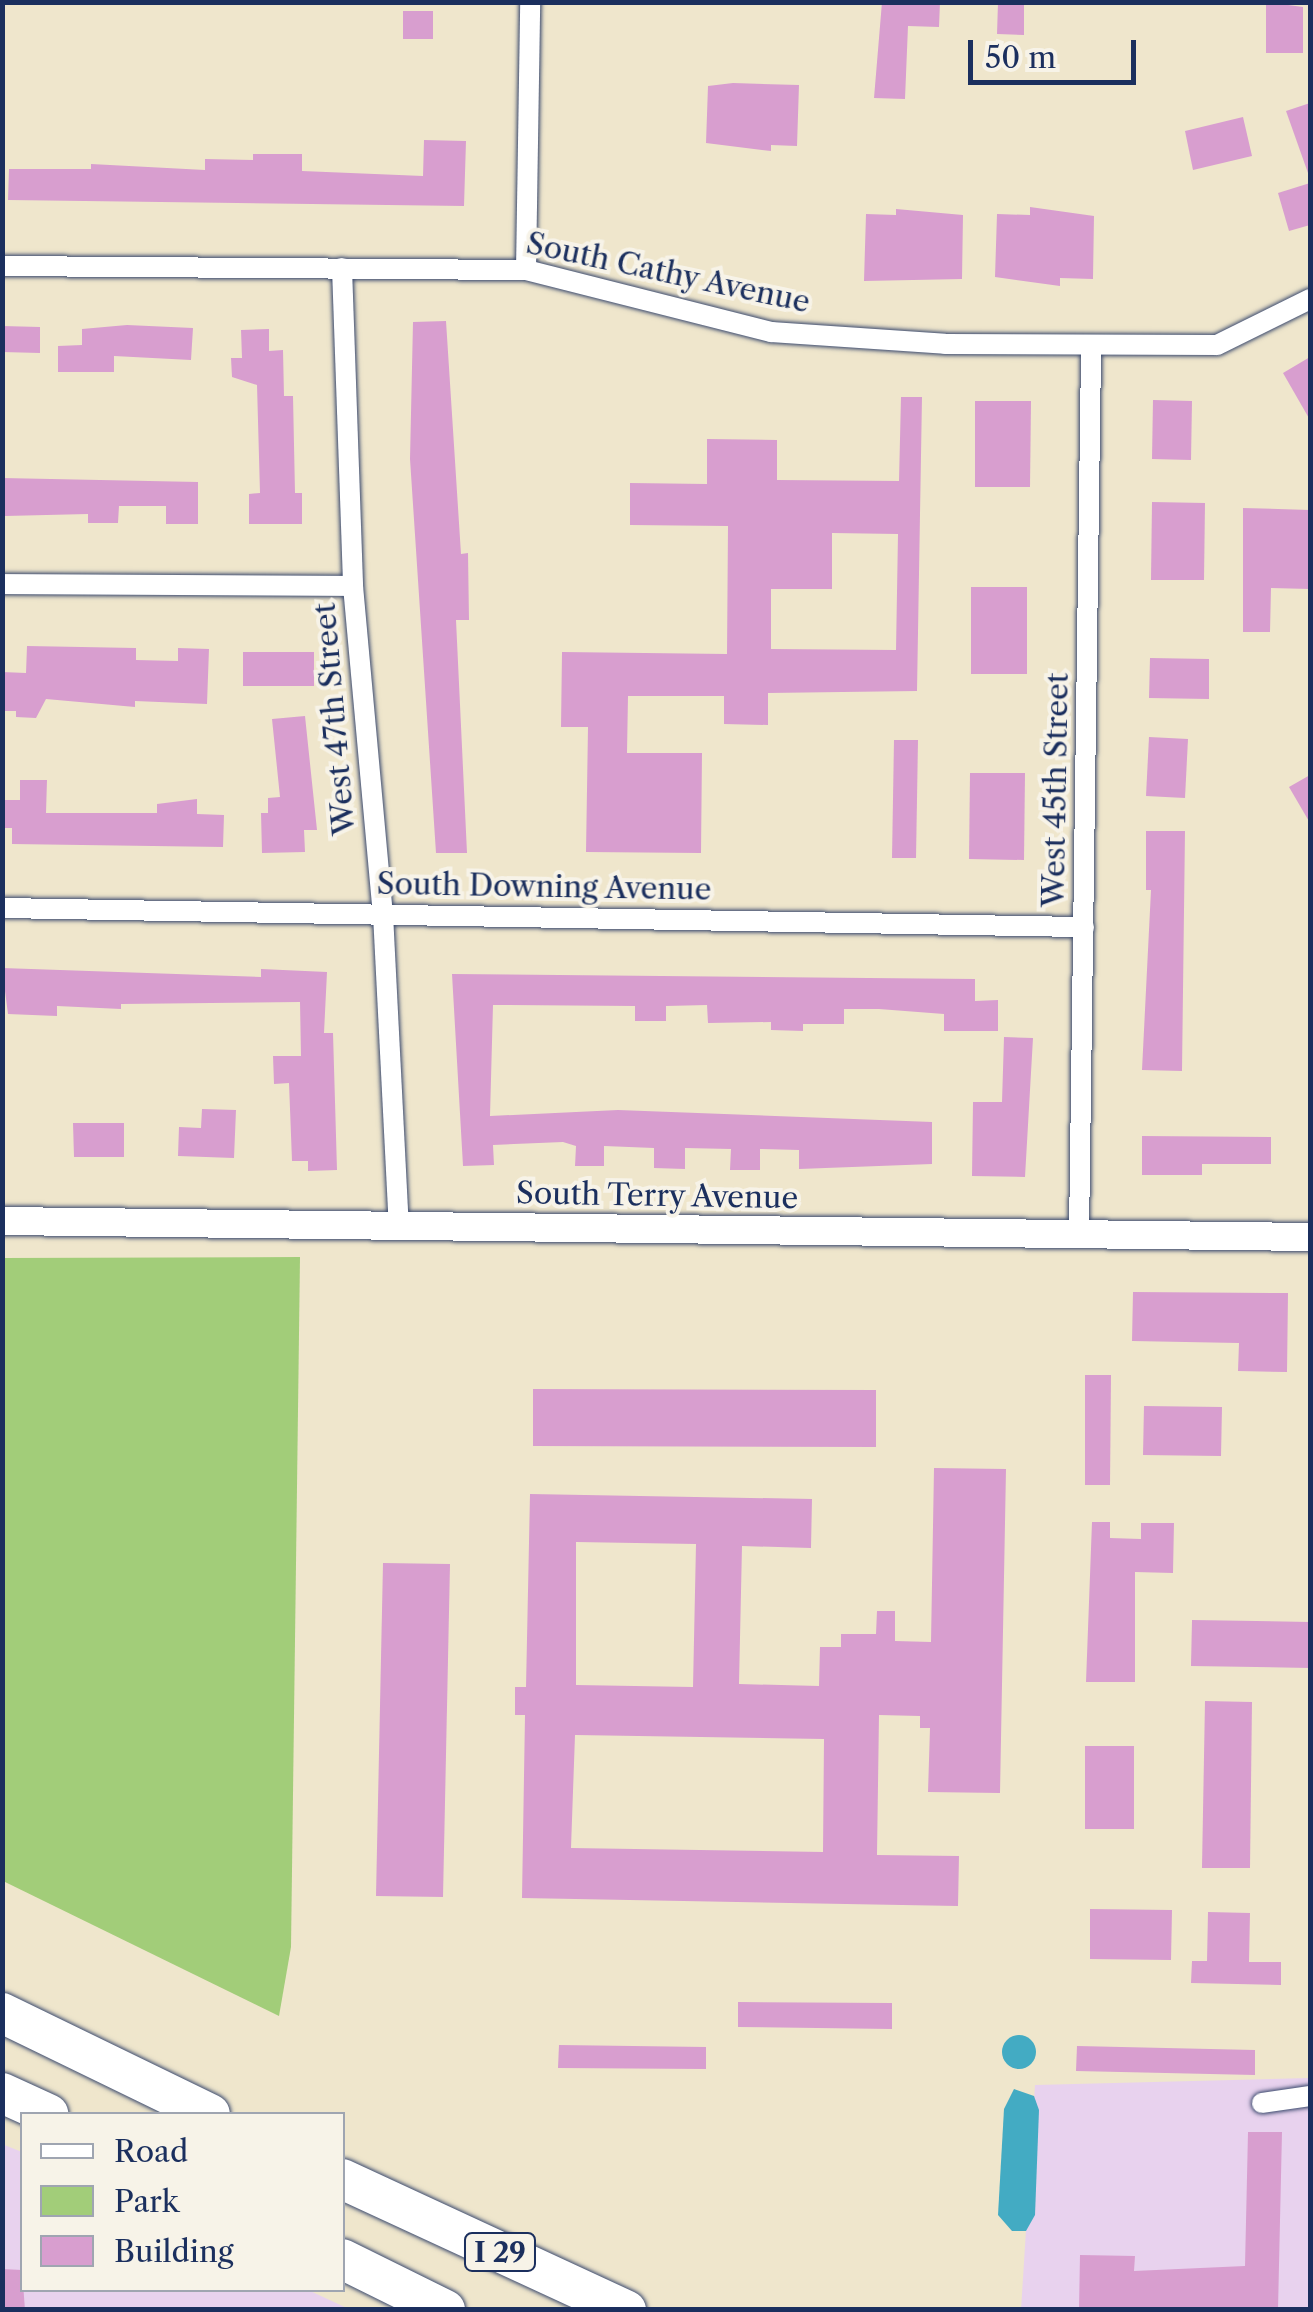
<!DOCTYPE html>
<style>
body{margin:0}
#map{position:relative;width:1313px;height:2312px;overflow:hidden;background:#efe6cc;font-family:"Libre Caslon Text",serif}
div>[style]{position:absolute}
[style*='--x']{left:calc(var(--x)*1px);top:calc(var(--y)*1px);width:calc(var(--w)*1px);rotate:calc(var(--a)*1deg)}
.built>*{inset:0;background:#e8d2ee}
.green>*{inset:0;background:#a2cd79}
.water>*{inset:0;background:#43abc3}
.round{border-radius:50%}
.building>*{inset:0;background:#d89ecf}
.roads{filter:drop-shadow(0 0 2px #3b4a6e) drop-shadow(0 0 2px #3b4a6e)}
.minor>*{height:20px;margin:-10px;padding:0 10px;transform-origin:10px;border-radius:10px;background:#fff}
.tertiary>*{height:28px;margin:-14px;padding:0 14px;transform-origin:14px;border-radius:14px;background:#fff}
.motorway>*{height:40px;margin:-20px;padding:0 20px;transform-origin:20px;border-radius:20px;background:#fff}
span{translate:-50% -50%;white-space:nowrap;text-align:center;line-height:1.15;-webkit-text-stroke:8px #f7f3e8;paint-order:stroke}
.shield-label span{padding:2px 8px;background:#f7f3e8;border:2px solid;border-radius:8px;-webkit-text-stroke-width:0}
.shield-label{font-size:28px;color:#1b2f5e;font-weight:700}
.street-label{font-size:30px;color:#1b2f5e}
.frame{position:absolute;inset:0;border:5px solid #1b2f5e;pointer-events:none}
.legend{position:absolute;left:20px;top:2112px;width:325px;height:180px;box-sizing:border-box;background:#f7f3e8;border:2px solid #9fa5b1;margin:0;padding:12px 18px;list-style:none;font-size:30px;color:#1b2f5e}
.legend li{display:flex;align-items:center;gap:20px;height:50px}
.legend b{width:50px;border:2px solid #9fa5b1}
.scale{position:absolute;left:968px;top:40px;width:168px;height:45px;box-sizing:border-box;border:5px solid #1b2f5e;border-top:0;padding-left:12px;font-size:30px;line-height:35px;white-space:nowrap;color:#1b2f5e;-webkit-text-stroke:8px #f7f3e8;paint-order:stroke}
</style>
<div id="map">
<div class="built">
<i style="clip-path:polygon(1310px 2078px,1310px 2309px,1021px 2310px,1035px 2085px)"></i>
<i style="clip-path:polygon(2px 2144px,22px 2152px,22px 2290px,308px 2290px,349px 2309px,3px 2309px)"></i>
</div>
<div class="green">
<i style="clip-path:polygon(300px 1257px,291px 1947px,279px 2016px,3px 1881px,2px 1258px)"></i>
</div>
<div class="water">
<i class="round" style="left:1002px;top:2035px;width:34px;height:34px"></i>
<i style="clip-path:polygon(1014px 2089px,1034px 2096px,1039px 2110px,1035px 2215px,1026px 2231px,1012px 2231px,998px 2215px,1004px 2109px)"></i>
</div>
<div class="building">
<i style="clip-path:polygon(882px 2px,940px 2px,939px 27px,908px 26px,905px 99px,874px 98px)"></i>
<i style="clip-path:polygon(998px 2px,1024px 2px,1024px 35px,997px 34px)"></i>
<i style="clip-path:polygon(1266px 2px,1303px 7px,1303px 53px,1266px 53px)"></i>
<i style="clip-path:polygon(403px 11px,433px 11px,433px 39px,403px 39px)"></i>
<i style="clip-path:polygon(733px 83px,799px 85px,797px 146px,771px 145px,771px 151px,706px 143px,708px 86px)"></i>
<i style="clip-path:polygon(1310px 103px,1310px 173px,1308px 173px,1286px 111px)"></i>
<i style="clip-path:polygon(1243px 117px,1252px 156px,1193px 170px,1185px 131px)"></i>
<i style="clip-path:polygon(424px 140px,466px 141px,464px 206px,8px 200px,9px 169px,91px 169px,91px 164px,205px 170px,205px 159px,253px 160px,253px 154px,302px 154px,302px 171px,423px 176px)"></i>
<i style="clip-path:polygon(1310px 183px,1310px 225px,1289px 231px,1278px 193px)"></i>
<i style="clip-path:polygon(1030px 207px,1094px 216px,1093px 279px,1060px 278px,1060px 286px,995px 277px,997px 214px,1030px 215px)"></i>
<i style="clip-path:polygon(896px 209px,963px 215px,962px 279px,864px 281px,866px 214px,896px 215px)"></i>
<i style="clip-path:polygon(446px 321px,461px 554px,468px 553px,469px 620px,456px 620px,467px 853px,436px 853px,410px 459px,413px 322px)"></i>
<i style="clip-path:polygon(127px 325px,193px 328px,191px 360px,114px 356px,114px 372px,58px 372px,58px 346px,82px 345px,82px 329px)"></i>
<i style="clip-path:polygon(2px 326px,40px 327px,40px 353px,2px 352px)"></i>
<i style="clip-path:polygon(269px 329px,269px 351px,283px 350px,284px 396px,293px 396px,295px 493px,302px 493px,302px 524px,249px 524px,249px 494px,260px 493px,257px 385px,232px 377px,231px 358px,242px 358px,241px 330px)"></i>
<i style="clip-path:polygon(1310px 357px,1310px 420px,1283px 373px)"></i>
<i style="clip-path:polygon(evenodd,901px 397px,922px 397px,917px 691px,768px 693px,768px 725px,724px 724px,724px 696px,628px 696px,627px 753px,702px 753px,701px 853px,586px 852px,588px 727px,561px 727px,562px 652px,727px 654px,728px 526px,630px 525px,630px 483px,707px 484px,707px 439px,777px 440px,777px 480px,899px 481px,901px 397px,832px 533px,898px 534px,896px 650px,771px 649px,771px 589px,832px 589px,832px 533px)"></i>
<i style="clip-path:polygon(1153px 400px,1192px 401px,1191px 460px,1152px 459px)"></i>
<i style="clip-path:polygon(975px 401px,1031px 401px,1030px 487px,975px 487px)"></i>
<i style="clip-path:polygon(2px 478px,198px 482px,198px 524px,166px 524px,166px 506px,119px 506px,118px 523px,88px 523px,88px 514px,5px 516px)"></i>
<i style="clip-path:polygon(1152px 502px,1205px 503px,1204px 580px,1151px 580px)"></i>
<i style="clip-path:polygon(1243px 508px,1310px 510px,1310px 589px,1271px 588px,1270px 632px,1243px 632px)"></i>
<i style="clip-path:polygon(971px 587px,1027px 587px,1027px 674px,971px 674px)"></i>
<i style="clip-path:polygon(27px 646px,136px 648px,136px 660px,178px 661px,178px 648px,209px 649px,207px 704px,135px 701px,135px 707px,46px 699px,36px 718px,16px 717px,16px 711px,2px 711px,2px 672px,26px 673px)"></i>
<i style="clip-path:polygon(243px 652px,314px 652px,314px 686px,243px 686px)"></i>
<i style="clip-path:polygon(1150px 658px,1209px 659px,1209px 699px,1149px 698px)"></i>
<i style="clip-path:polygon(305px 716px,317px 830px,304px 830px,305px 852px,262px 853px,261px 813px,268px 813px,268px 798px,280px 797px,272px 719px)"></i>
<i style="clip-path:polygon(1149px 737px,1188px 739px,1185px 798px,1146px 796px)"></i>
<i style="clip-path:polygon(894px 740px,918px 740px,916px 858px,892px 858px)"></i>
<i style="clip-path:polygon(970px 773px,1025px 773px,1024px 860px,969px 859px)"></i>
<i style="clip-path:polygon(1310px 775px,1310px 823px,1289px 787px)"></i>
<i style="clip-path:polygon(20px 780px,47px 780px,46px 813px,157px 813px,157px 804px,197px 799px,197px 814px,224px 815px,223px 847px,12px 844px,12px 828px,2px 828px,2px 800px,20px 800px)"></i>
<i style="clip-path:polygon(1146px 831px,1185px 831px,1182px 1071px,1142px 1070px,1151px 890px,1146px 890px)"></i>
<i style="clip-path:polygon(2px 968px,261px 977px,261px 969px,327px 972px,324px 1033px,333px 1033px,337px 1170px,308px 1171px,308px 1161px,292px 1161px,289px 1083px,274px 1084px,273px 1056px,301px 1056px,300px 1002px,121px 1004px,121px 1009px,57px 1006px,57px 1016px,8px 1014px)"></i>
<i style="clip-path:polygon(452px 974px,975px 979px,975px 1001px,998px 1000px,998px 1031px,944px 1031px,944px 1014px,879px 1009px,844px 1009px,844px 1024px,803px 1024px,803px 1031px,771px 1030px,771px 1022px,708px 1023px,707px 1005px,666px 1006px,666px 1021px,635px 1021px,635px 1006px,493px 1005px,490px 1116px,618px 1110px,932px 1122px,932px 1164px,799px 1169px,799px 1150px,760px 1149px,760px 1170px,730px 1170px,731px 1149px,685px 1148px,685px 1169px,654px 1168px,654px 1148px,604px 1146px,604px 1166px,575px 1166px,576px 1146px,563px 1142px,493px 1145px,494px 1165px,463px 1166px)"></i>
<i style="clip-path:polygon(1004px 1037px,1033px 1038px,1025px 1177px,972px 1176px,973px 1102px,1002px 1102px)"></i>
<i style="clip-path:polygon(202px 1109px,236px 1110px,234px 1158px,178px 1156px,179px 1127px,201px 1128px)"></i>
<i style="clip-path:polygon(73px 1123px,124px 1123px,124px 1157px,74px 1157px)"></i>
<i style="clip-path:polygon(1142px 1136px,1271px 1137px,1271px 1164px,1202px 1164px,1202px 1175px,1142px 1175px)"></i>
<i style="clip-path:polygon(1133px 1292px,1288px 1293px,1287px 1372px,1238px 1371px,1239px 1343px,1132px 1341px)"></i>
<i style="clip-path:polygon(1085px 1375px,1111px 1375px,1110px 1485px,1085px 1485px)"></i>
<i style="clip-path:polygon(533px 1389px,876px 1390px,876px 1447px,533px 1446px)"></i>
<i style="clip-path:polygon(1144px 1406px,1222px 1407px,1221px 1456px,1143px 1455px)"></i>
<i style="clip-path:polygon(evenodd,934px 1468px,1006px 1469px,1000px 1793px,928px 1792px,930px 1728px,920px 1728px,920px 1716px,879px 1715px,877px 1855px,959px 1856px,958px 1906px,522px 1898px,525px 1715px,515px 1715px,515px 1687px,526px 1687px,530px 1494px,812px 1499px,811px 1548px,742px 1546px,739px 1684px,819px 1686px,820px 1647px,841px 1647px,841px 1634px,876px 1634px,877px 1611px,895px 1611px,895px 1641px,931px 1642px,934px 1468px,576px 1542px,696px 1544px,693px 1687px,576px 1685px,576px 1542px,934px 1468px,575px 1735px,824px 1739px,823px 1852px,571px 1848px,575px 1735px)"></i>
<i style="clip-path:polygon(1092px 1522px,1110px 1522px,1110px 1538px,1141px 1539px,1141px 1523px,1174px 1523px,1173px 1573px,1135px 1572px,1135px 1682px,1086px 1682px)"></i>
<i style="clip-path:polygon(383px 1563px,450px 1564px,443px 1897px,376px 1896px)"></i>
<i style="clip-path:polygon(1192px 1620px,1310px 1622px,1310px 1668px,1191px 1666px)"></i>
<i style="clip-path:polygon(1205px 1701px,1252px 1702px,1250px 1868px,1202px 1868px)"></i>
<i style="clip-path:polygon(1085px 1746px,1134px 1746px,1134px 1829px,1085px 1829px)"></i>
<i style="clip-path:polygon(1090px 1909px,1172px 1910px,1171px 1960px,1090px 1959px)"></i>
<i style="clip-path:polygon(1208px 1912px,1250px 1913px,1249px 1962px,1281px 1962px,1281px 1985px,1191px 1983px,1192px 1961px,1207px 1961px)"></i>
<i style="clip-path:polygon(738px 2002px,892px 2003px,892px 2029px,738px 2027px)"></i>
<i style="clip-path:polygon(559px 2045px,706px 2047px,706px 2069px,558px 2068px)"></i>
<i style="clip-path:polygon(1077px 2046px,1255px 2050px,1255px 2075px,1076px 2071px)"></i>
<i style="clip-path:polygon(1248px 2132px,1282px 2132px,1278px 2310px,1079px 2310px,1080px 2255px,1135px 2256px,1134px 2271px,1245px 2266px)"></i>
<i style="clip-path:polygon(2px 2269px,22px 2270px,25px 2310px,2px 2310px)"></i>
</div>
<div class="roads">
<div class="minor">
<i style="--x:2;--y:266;--w:524;--a:0.44"></i>
<i style="--x:526;--y:270;--w:253;--a:14.2"></i>
<i style="--x:771;--y:332;--w:174;--a:3.9"></i>
<i style="--x:945;--y:344;--w:272;--a:0.2"></i>
<i style="--x:1217;--y:345;--w:104;--a:-26.3"></i>
<i style="--x:342;--y:268;--w:318;--a:88"></i>
<i style="--x:353;--y:586;--w:329;--a:84.8"></i>
<i style="--x:383;--y:914;--w:311;--a:87.1"></i>
<i style="--x:526;--y:270;--w:268;--a:-89.1"></i>
<i style="--x:2;--y:584;--w:351;--a:0.3"></i>
<i style="--x:2;--y:908;--w:1082;--a:1.01"></i>
<i style="--x:1079;--y:1234;--w:887;--a:-89.22"></i>
<i style="--x:1262;--y:2103;--w:49;--a:-8.3"></i>
</div>
<div class="tertiary">
<i style="--x:2;--y:1221;--w:1308;--a:0.7"></i>
</div>
<div class="motorway">
<i style="--x:2;--y:2013;--w:231;--a:25.9"></i>
<i style="--x:2;--y:2093;--w:51;--a:24.5"></i>
<i style="--x:342;--y:2179;--w:313;--a:24.8"></i>
<i style="--x:342;--y:2259;--w:115;--a:26.3"></i>
</div>
</div>
<div class="shield-label">
<span style="left:500px;top:2252px">I 29</span>
</div>
<div class="street-label">
<span style="left:668px;top:273px;rotate:12deg">South Cathy Avenue</span>
<span style="left:335px;top:719px;rotate:-95deg">West 47th Street</span>
<span style="left:1056px;top:790px;rotate:-89deg">West 45th Street</span>
<span style="left:544px;top:887px;rotate:1deg">South Downing Avenue</span>
<span style="left:657px;top:1196px;rotate:1deg">South Terry Avenue</span>
</div>
<div class="frame"></div>
<ul class="legend">
<li><b style="height:12px;background:#fff"></b>Road</li>
<li><b style="height:28px;background:#a2cd79"></b>Park</li>
<li><b style="height:28px;background:#d89ecf"></b>Building</li>
</ul>
<div class="scale">50 m</div>
</div>
